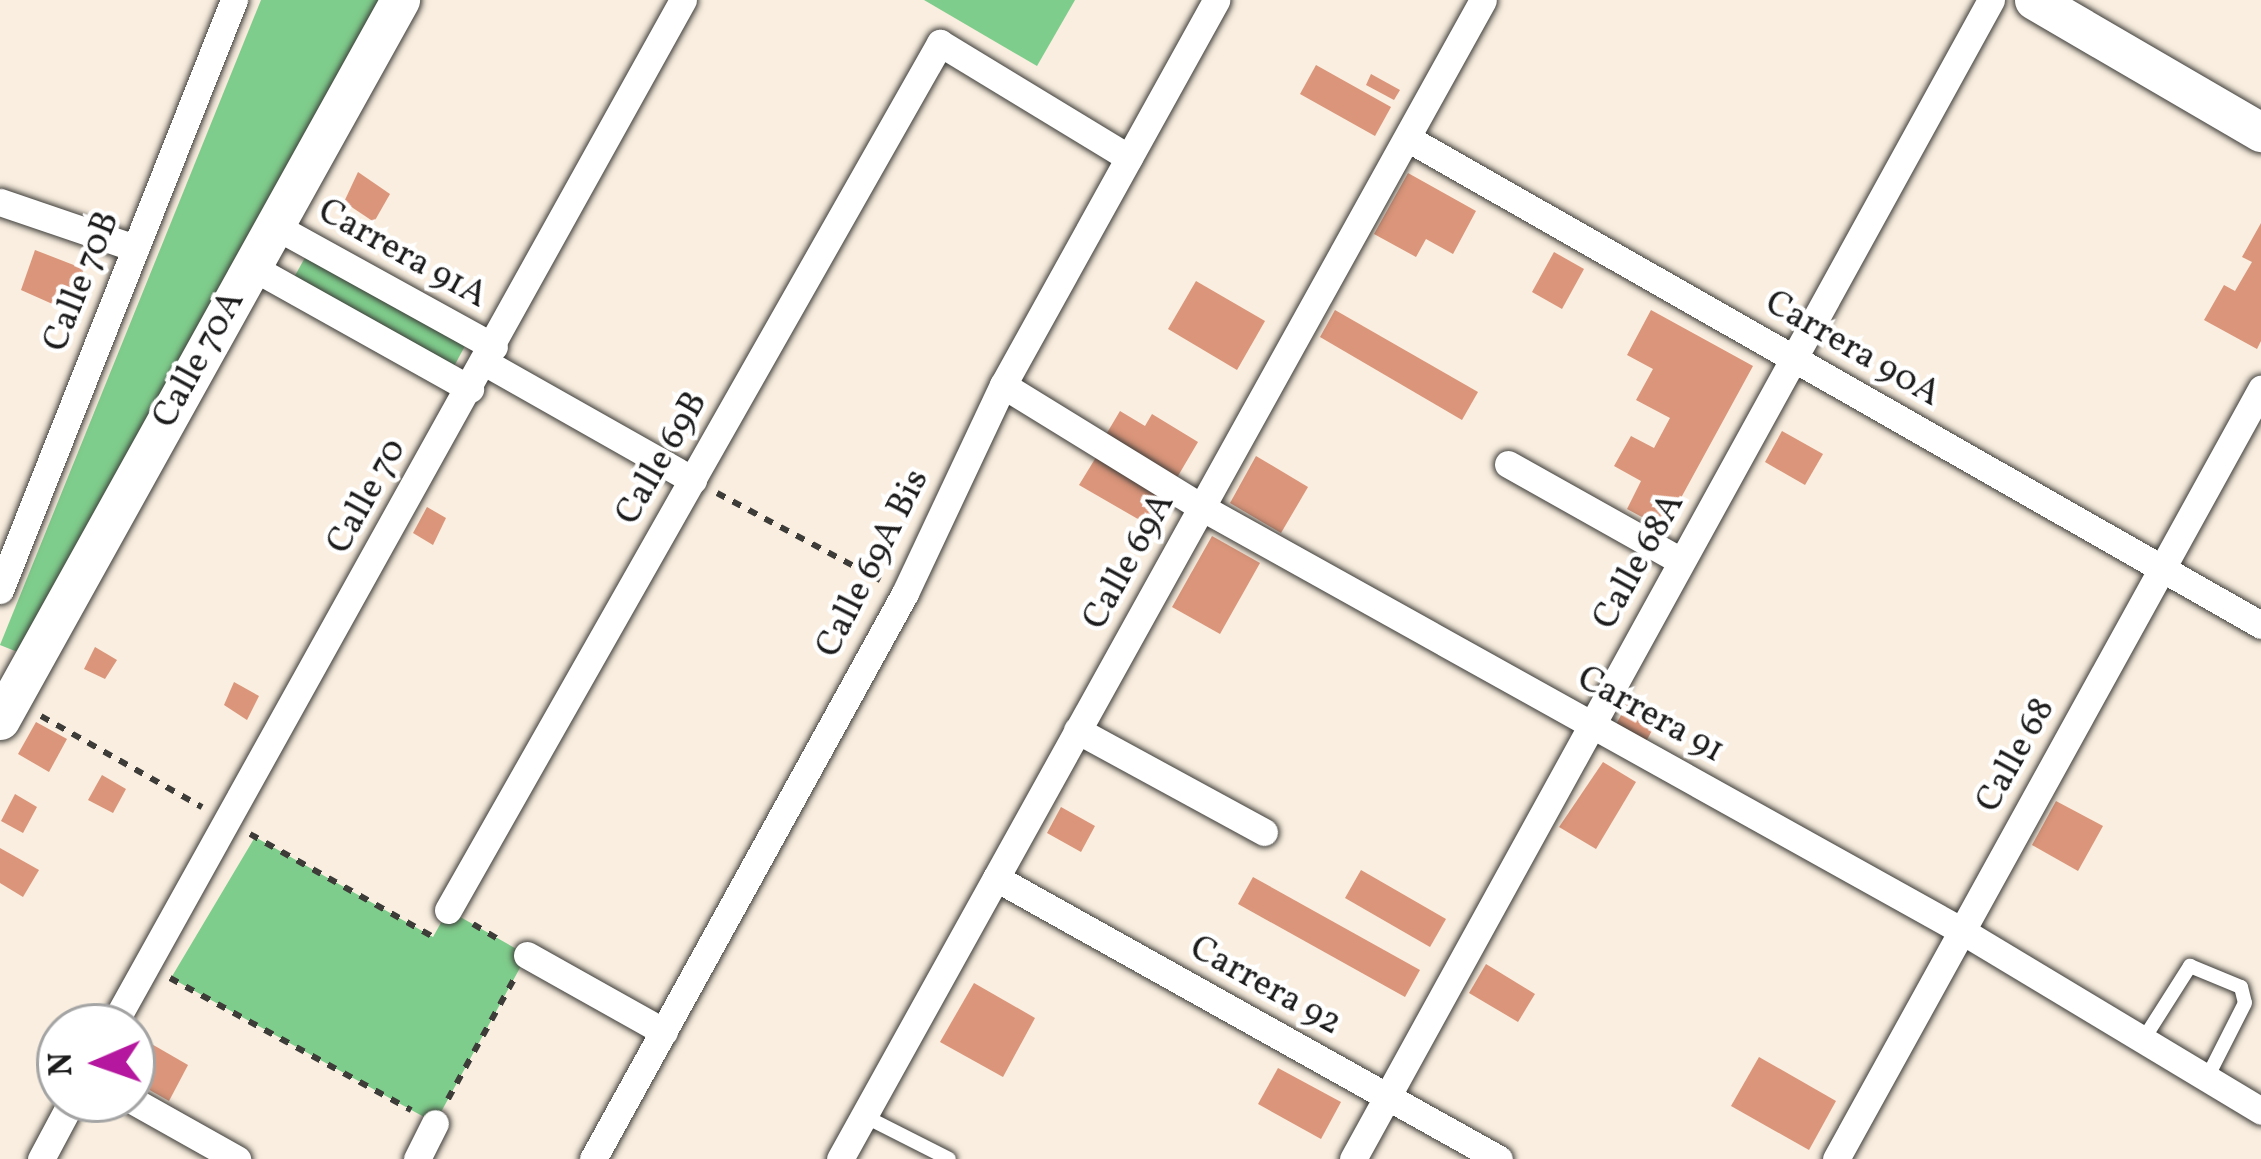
<!DOCTYPE html>
<style>
body{margin:0}
#map{position:relative;width:2261px;height:1159px;overflow:hidden;background:#f9eedf;font-family:Vollkorn,serif}
div>[style]{position:absolute}
[style*='--x']{left:calc(var(--x)*1px);top:calc(var(--y)*1px);width:calc(var(--w)*1px);rotate:calc(var(--a)*1deg)}
.green>*{inset:0;background:#7fcd8c}
.building>*{inset:0;background:#da957a}
.path>*{height:6px;margin-top:-3px;transform-origin:0;background:repeating-linear-gradient(90deg,#3d3c39 0 9px,transparent 0 18px)}
.roads{filter:drop-shadow(0 0 3px #3d3c39) drop-shadow(0 0 3px #3d3c39)}
.lane>*{height:14px;margin:-7px;padding:0 7px;transform-origin:7px;border-radius:7px;background:#fff}
.street>*{height:27px;margin:-13.5px;padding:0 13.5px;transform-origin:13.5px;border-radius:13.5px;background:#fff}
.secondary>*{height:39px;margin:-19.5px;padding:0 19.5px;transform-origin:19.5px;border-radius:19.5px;background:#fff}
span{translate:-50% -50%;white-space:nowrap;text-align:center;line-height:1.15;-webkit-text-stroke:9px #fff;paint-order:stroke}
.street-label{font-size:36px;color:#1c1c1c}
.north{position:absolute;left:36px;top:1003px;width:120px;height:120px;box-sizing:border-box;background:#fff;border:3px solid #a4a4a4;border-radius:50%;rotate:268deg;font-size:33px;font-weight:700;line-height:48px;text-align:center;color:#1c1c1c}
.north::after{content:'';display:block;margin:auto;width:42px;height:54px;background:#b5179e;clip-path:polygon(50% 0,100% 100%,50% 72%,0 100%)}
</style>
<div id="map">
<div class="green">
<i style="clip-path:polygon(261px 0,385px 0,20px 653px,0 645px)"></i>
<i style="clip-path:polygon(924px 0,1075px 0,1037px 66px)"></i>
<i style="clip-path:polygon(307px 254px,466px 344px,451px 372px,292px 281px)"></i>
<i style="clip-path:polygon(255px 837px,433px 937px,448px 910px,527px 955px,435px 1123px,171px 978px)"></i>
</div>
<div class="building">
<i style="clip-path:polygon(1316px 65px,1391px 107px,1375px 136px,1300px 94px)"></i>
<i style="clip-path:polygon(1371px 74px,1400px 90px,1394px 100px,1366px 85px)"></i>
<i style="clip-path:polygon(358px 172px,390px 194px,374px 222px,344px 202px)"></i>
<i style="clip-path:polygon(1408px 173px,1476px 211px,1453px 254px,1426px 239px,1416px 257px,1374px 234px)"></i>
<i style="clip-path:polygon(2261px 223px,2261px 341px,2257px 349px,2204px 320px,2224px 285px,2235px 291px,2252px 262px,2242px 257px)"></i>
<i style="clip-path:polygon(35px 250px,84px 269px,66px 310px,21px 290px)"></i>
<i style="clip-path:polygon(1554px 252px,1584px 269px,1562px 309px,1532px 292px)"></i>
<i style="clip-path:polygon(1196px 281px,1265px 321px,1237px 370px,1168px 329px)"></i>
<i style="clip-path:polygon(1335px 310px,1478px 392px,1462px 420px,1320px 337px)"></i>
<i style="clip-path:polygon(1651px 310px,1753px 366px,1664px 529px,1627px 509px,1641px 481px,1614px 466px,1631px 436px,1654px 448px,1670px 418px,1636px 400px,1653px 369px,1627px 355px)"></i>
<i style="clip-path:polygon(1120px 411px,1145px 426px,1152px 414px,1198px 442px,1175px 481px,1104px 438px)"></i>
<i style="clip-path:polygon(1782px 431px,1823px 454px,1805px 485px,1765px 462px)"></i>
<i style="clip-path:polygon(1098px 454px,1168px 495px,1150px 526px,1079px 485px)"></i>
<i style="clip-path:polygon(1256px 456px,1308px 487px,1281px 533px,1230px 503px)"></i>
<i style="clip-path:polygon(427px 507px,446px 518px,433px 545px,413px 533px)"></i>
<i style="clip-path:polygon(1212px 536px,1260px 563px,1220px 634px,1172px 607px)"></i>
<i style="clip-path:polygon(95px 647px,117px 660px,105px 679px,84px 669px)"></i>
<i style="clip-path:polygon(234px 682px,259px 696px,247px 720px,224px 705px)"></i>
<i style="clip-path:polygon(1631px 697px,1661px 714px,1643px 747px,1613px 730px)"></i>
<i style="clip-path:polygon(36px 722px,67px 739px,49px 772px,18px 754px)"></i>
<i style="clip-path:polygon(1603px 762px,1636px 782px,1596px 849px,1559px 827px)"></i>
<i style="clip-path:polygon(102px 775px,126px 789px,113px 813px,88px 800px)"></i>
<i style="clip-path:polygon(15px 794px,37px 807px,23px 833px,1px 821px)"></i>
<i style="clip-path:polygon(2056px 801px,2103px 826px,2078px 871px,2032px 845px)"></i>
<i style="clip-path:polygon(1061px 807px,1095px 826px,1081px 852px,1047px 833px)"></i>
<i style="clip-path:polygon(0 848px,39px 870px,23px 897px,0 883px)"></i>
<i style="clip-path:polygon(1361px 870px,1446px 919px,1430px 947px,1345px 898px)"></i>
<i style="clip-path:polygon(1253px 877px,1420px 970px,1405px 997px,1238px 904px)"></i>
<i style="clip-path:polygon(1486px 964px,1535px 994px,1518px 1022px,1469px 993px)"></i>
<i style="clip-path:polygon(974px 983px,1035px 1018px,1003px 1077px,940px 1042px)"></i>
<i style="clip-path:polygon(136px 1035px,188px 1065px,169px 1101px,132px 1080px)"></i>
<i style="clip-path:polygon(1759px 1057px,1836px 1101px,1809px 1150px,1731px 1106px)"></i>
<i style="clip-path:polygon(1278px 1068px,1341px 1102px,1321px 1139px,1258px 1104px)"></i>
</div>
<div class="path">
<i style="--x:717;--y:493;--w:185;--a:28.1"></i>
<i style="--x:41;--y:716;--w:185;--a:29.5"></i>
<i style="--x:250;--y:834;--w:209;--a:29.3"></i>
<i style="--x:473;--y:924;--w:35;--a:31"></i>
<i style="--x:170;--y:978;--w:275;--a:28.7"></i>
<i style="--x:448;--y:1099;--w:137;--a:-61.2"></i>
</div>
<div class="roads">
<div class="lane">
<i style="--x:2143;--y:1040;--w:88;--a:-57.6"></i>
<i style="--x:2190;--y:966;--w:55;--a:22.4"></i>
<i style="--x:2241;--y:987;--w:16;--a:76"></i>
<i style="--x:2245;--y:1003;--w:84;--a:116.9"></i>
<i style="--x:864;--y:1116;--w:95;--a:26.8"></i>
</div>
<div class="street">
<i style="--x:1407;--y:138;--w:983;--a:29.69"></i>
<i style="--x:0;--y:202;--w:143;--a:18.8"></i>
<i style="--x:275;--y:226;--w:250;--a:28.9"></i>
<i style="--x:252;--y:267;--w:250;--a:29.2"></i>
<i style="--x:486;--y:363;--w:238;--a:29.5"></i>
<i style="--x:1003;--y:385;--w:233;--a:31.6"></i>
<i style="--x:1201;--y:507;--w:871;--a:29.12"></i>
<i style="--x:1962;--y:931;--w:349;--a:31"></i>
<i style="--x:1508;--y:464;--w:198;--a:29.3"></i>
<i style="--x:0;--y:590;--w:635;--a:-68.37"></i>
<i style="--x:1077;--y:730;--w:213;--a:28.6"></i>
<i style="--x:996;--y:878;--w:576;--a:29.19"></i>
<i style="--x:448;--y:910;--w:997;--a:-60.43"></i>
<i style="--x:940;--y:43;--w:221;--a:31.3"></i>
<i style="--x:527;--y:955;--w:157;--a:29.3"></i>
<i style="--x:112;--y:1027;--w:1175;--a:-60.93"></i>
<i style="--x:130;--y:1099;--w:123;--a:29.3"></i>
<i style="--x:41;--y:1159;--w:68;--a:-61.9"></i>
<i style="--x:417;--y:1159;--w:40;--a:-63.4"></i>
<i style="--x:593;--y:1159;--w:646;--a:-61.13"></i>
<i style="--x:905;--y:593;--w:230;--a:-64.8"></i>
<i style="--x:1003;--y:385;--w:440;--a:-61"></i>
<i style="--x:840;--y:1159;--w:1325;--a:-60.98"></i>
<i style="--x:1353;--y:1159;--w:1323;--a:-61.17"></i>
<i style="--x:1836;--y:1159;--w:880;--a:-61.1"></i>
</div>
<div class="secondary">
<i style="--x:2034;--y:0;--w:263;--a:30.2"></i>
<i style="--x:0;--y:720;--w:824;--a:-60.95"></i>
</div>
</div>
<div class="street-label">
<span style="left:402px;top:255px;rotate:29deg">Carrera 91A</span>
<span style="left:83px;top:282px;rotate:-68deg">Calle 70B</span>
<span style="left:1852px;top:350px;rotate:30deg">Carrera 90A</span>
<span style="left:200px;top:360px;rotate:-61deg">Calle 70A</span>
<span style="left:663px;top:459px;rotate:-60deg">Calle 69B</span>
<span style="left:368px;top:497px;rotate:-61deg">Calle 70</span>
<span style="left:1130px;top:562px;rotate:-61deg">Calle 69A</span>
<span style="left:1640px;top:562px;rotate:-61deg">Calle 68A</span>
<span style="left:874px;top:564px;rotate:-63deg">Calle 69A Bis</span>
<span style="left:1650px;top:716px;rotate:29deg">Carrera 91</span>
<span style="left:2017px;top:756px;rotate:-61deg">Calle 68</span>
<span style="left:1265px;top:987px;rotate:29deg">Carrera 92</span>
</div>
<div class="north">N</div>
</div>
